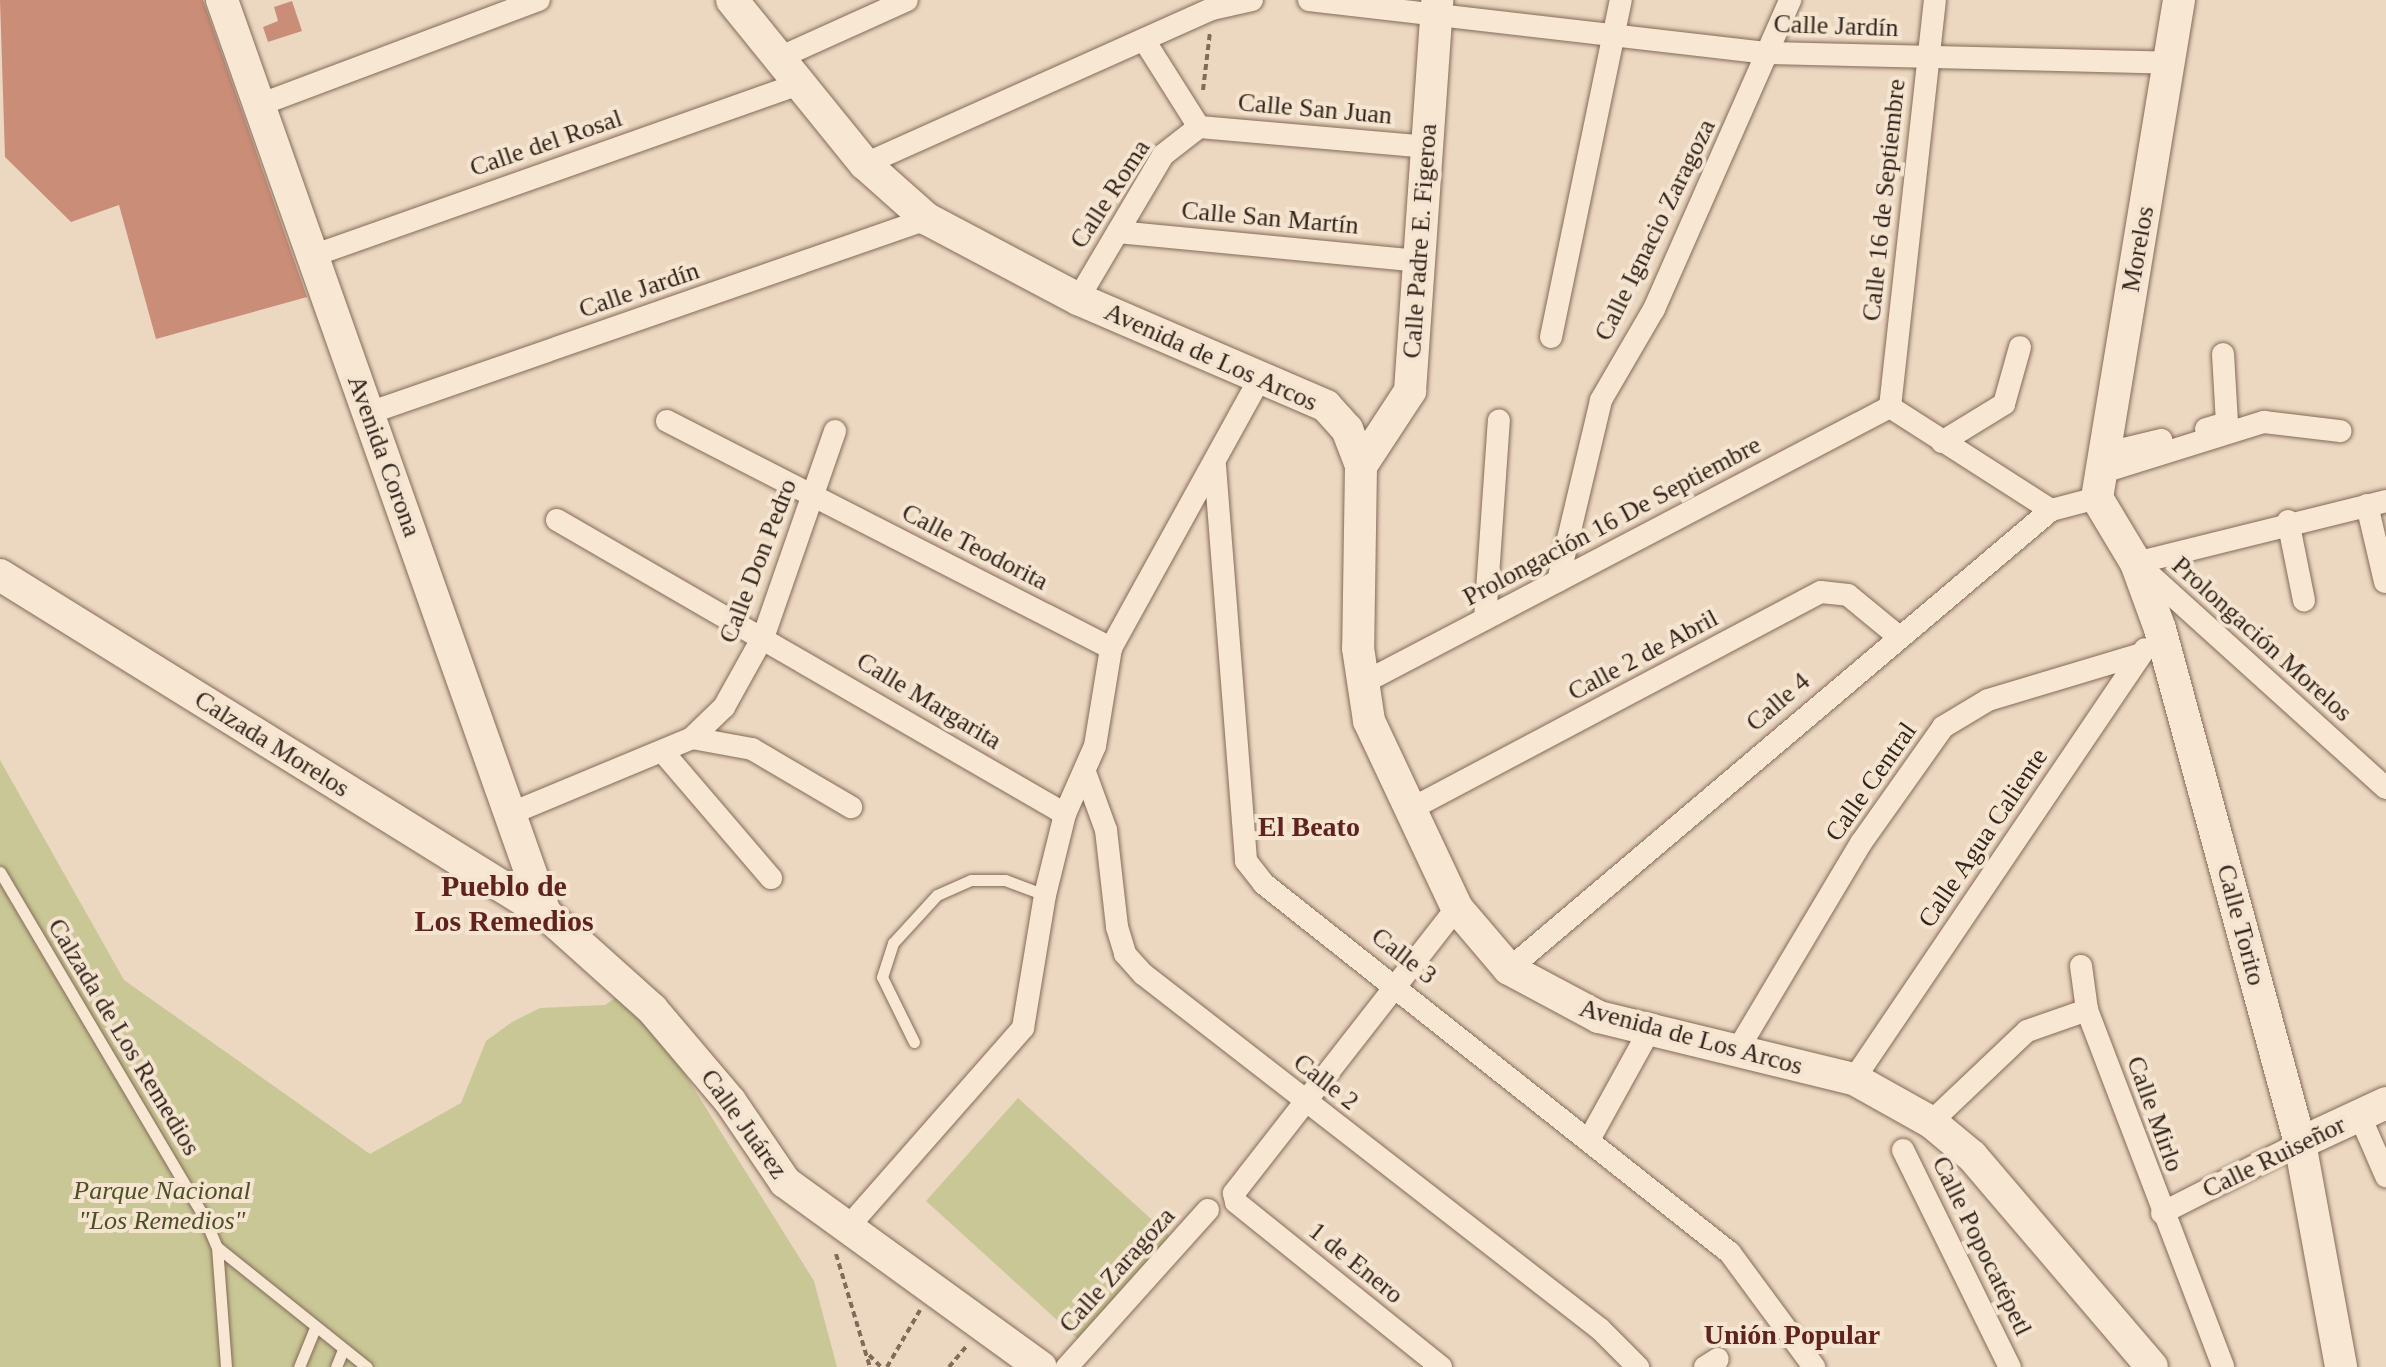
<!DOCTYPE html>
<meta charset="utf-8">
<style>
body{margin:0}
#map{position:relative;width:2386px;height:1367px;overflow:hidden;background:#ecd8c1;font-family:"Times New Roman",serif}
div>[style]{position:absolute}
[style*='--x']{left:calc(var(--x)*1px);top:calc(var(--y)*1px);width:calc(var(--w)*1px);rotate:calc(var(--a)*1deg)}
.green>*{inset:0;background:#c9c795}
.building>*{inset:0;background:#c98d78}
.path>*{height:4px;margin-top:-2px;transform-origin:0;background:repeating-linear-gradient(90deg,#846a59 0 6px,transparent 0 10px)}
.roads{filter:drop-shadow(0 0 2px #846a59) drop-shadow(0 0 2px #846a59)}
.lane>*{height:11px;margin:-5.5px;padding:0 5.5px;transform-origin:5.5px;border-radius:5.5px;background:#f7e7d3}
.street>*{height:22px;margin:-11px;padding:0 11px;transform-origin:11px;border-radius:11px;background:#f7e7d3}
.secondary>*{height:32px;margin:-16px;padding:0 16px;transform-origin:16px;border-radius:16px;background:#f7e7d3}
span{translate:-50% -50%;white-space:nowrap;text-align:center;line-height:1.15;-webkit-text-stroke:8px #f4e4d0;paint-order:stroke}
.street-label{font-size:26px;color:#34251d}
.park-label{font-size:26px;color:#4c5024;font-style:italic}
.neighbourhood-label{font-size:28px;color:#5f221e;font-weight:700}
.quarter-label{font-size:30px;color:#5f221e;font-weight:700}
</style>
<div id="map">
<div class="green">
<i style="clip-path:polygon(0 760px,124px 980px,370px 1154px,461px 1103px,486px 1041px,512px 1022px,540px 1008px,605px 1005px,618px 996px,671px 1052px,814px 1281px,837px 1367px,0 1367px)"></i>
<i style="clip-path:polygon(1018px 1098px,1172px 1238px,1080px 1341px,926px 1201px)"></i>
</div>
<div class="building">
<i style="clip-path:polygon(0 0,203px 0,307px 297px,156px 339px,119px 205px,71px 222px,5px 157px)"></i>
<i style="clip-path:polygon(292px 1px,302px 31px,268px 42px,263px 27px,278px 21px,274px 7px)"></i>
</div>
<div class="path">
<i style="--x:1203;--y:90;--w:58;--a:-83.1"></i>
<i style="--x:836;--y:1254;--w:118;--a:73.3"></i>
<i style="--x:869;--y:1355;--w:17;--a:45"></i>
<i style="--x:887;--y:1367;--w:66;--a:-59.9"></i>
<i style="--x:949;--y:1367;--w:30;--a:-50"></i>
</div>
<div class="roads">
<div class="lane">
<i style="--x:0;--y:872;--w:401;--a:59.4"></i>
<i style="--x:204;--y:1217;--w:33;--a:67"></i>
<i style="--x:217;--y:1247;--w:120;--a:85.7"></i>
<i style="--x:914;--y:1042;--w:72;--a:-116.2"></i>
<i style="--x:882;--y:977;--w:36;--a:-72"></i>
<i style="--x:893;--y:943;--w:65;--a:-47.5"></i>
<i style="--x:937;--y:895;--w:37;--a:-24"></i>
<i style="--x:971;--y:880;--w:34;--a:0"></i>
<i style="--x:1005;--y:880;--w:43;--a:20.6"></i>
<i style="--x:217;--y:1247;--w:192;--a:38.7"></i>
<i style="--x:299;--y:1367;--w:42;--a:-67.7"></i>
<i style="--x:336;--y:1367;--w:18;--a:-68"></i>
</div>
<div class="street">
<i style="--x:1309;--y:0;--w:464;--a:6.6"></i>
<i style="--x:1770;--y:53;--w:401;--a:1.4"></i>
<i style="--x:1144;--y:40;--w:103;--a:57.7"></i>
<i style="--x:781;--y:57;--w:138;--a:-24.3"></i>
<i style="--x:259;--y:105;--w:299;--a:-20.6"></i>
<i style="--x:1199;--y:127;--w:228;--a:5"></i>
<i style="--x:865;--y:164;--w:380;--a:-24.1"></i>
<i style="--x:1212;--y:9;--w:41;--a:-12.7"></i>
<i style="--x:1118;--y:232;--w:301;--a:5.5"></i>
<i style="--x:312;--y:256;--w:516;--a:-19.45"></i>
<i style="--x:1078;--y:299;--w:167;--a:-59.4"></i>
<i style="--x:1163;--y:155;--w:46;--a:-37.9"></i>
<i style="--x:1551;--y:337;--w:344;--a:-78.3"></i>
<i style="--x:1890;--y:407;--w:409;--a:-83.7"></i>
<i style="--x:1890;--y:407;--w:191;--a:32.6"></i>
<i style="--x:369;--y:413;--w:591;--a:-19.17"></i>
<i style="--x:667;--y:421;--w:499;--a:27.1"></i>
<i style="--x:2206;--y:429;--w:22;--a:-16"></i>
<i style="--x:2227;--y:423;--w:69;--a:-93.3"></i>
<i style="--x:1942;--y:442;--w:73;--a:-31.5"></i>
<i style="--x:2004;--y:404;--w:59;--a:-74.3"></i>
<i style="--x:2103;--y:454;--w:60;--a:-13.6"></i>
<i style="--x:1215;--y:466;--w:396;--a:85.5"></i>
<i style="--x:1246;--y:861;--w:29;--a:52"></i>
<i style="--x:1264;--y:884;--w:594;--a:38.37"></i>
<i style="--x:1730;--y:1253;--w:142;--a:53.6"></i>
<i style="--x:2100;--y:473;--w:172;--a:-17.3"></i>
<i style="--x:2264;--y:422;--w:77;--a:6.8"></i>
<i style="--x:2367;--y:505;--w:79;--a:76.8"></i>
<i style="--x:557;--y:520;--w:587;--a:30.06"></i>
<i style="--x:2288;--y:521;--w:81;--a:78.6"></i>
<i style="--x:2136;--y:563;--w:258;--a:-13.9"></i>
<i style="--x:2140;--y:566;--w:331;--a:42.1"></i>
<i style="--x:1558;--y:581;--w:186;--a:-76.6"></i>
<i style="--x:1601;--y:400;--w:105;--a:-59.8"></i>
<i style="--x:1654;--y:309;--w:338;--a:-66.2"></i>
<i style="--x:1485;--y:619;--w:199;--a:-86"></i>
<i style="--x:1361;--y:684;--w:597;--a:-27.64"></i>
<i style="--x:692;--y:738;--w:61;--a:10.4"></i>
<i style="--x:752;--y:749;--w:115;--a:30.4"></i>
<i style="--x:663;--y:752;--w:166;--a:49.4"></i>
<i style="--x:1086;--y:775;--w:59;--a:70"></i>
<i style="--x:1106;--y:830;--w:98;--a:83.5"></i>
<i style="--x:1117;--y:927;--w:28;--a:73"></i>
<i style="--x:1125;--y:954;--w:27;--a:48"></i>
<i style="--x:1143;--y:974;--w:579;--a:37.84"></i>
<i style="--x:1600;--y:1329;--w:54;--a:45"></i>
<i style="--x:1407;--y:811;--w:468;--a:-27.9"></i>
<i style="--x:1821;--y:592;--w:27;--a:6"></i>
<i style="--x:1848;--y:595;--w:65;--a:39.4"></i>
<i style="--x:512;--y:813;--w:195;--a:-22.6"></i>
<i style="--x:692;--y:738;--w:45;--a:-44.1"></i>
<i style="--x:724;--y:707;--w:82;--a:-60.9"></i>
<i style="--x:764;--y:635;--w:216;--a:-70.8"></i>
<i style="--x:2081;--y:966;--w:44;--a:82.2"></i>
<i style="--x:2087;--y:1010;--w:382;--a:69.1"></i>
<i style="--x:1509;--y:969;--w:710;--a:-40.26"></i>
<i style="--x:2051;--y:510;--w:48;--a:-14.6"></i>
<i style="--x:1737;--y:1051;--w:242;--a:-59.2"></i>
<i style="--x:1861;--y:843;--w:142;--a:-54.7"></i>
<i style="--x:1943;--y:727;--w:52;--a:-31"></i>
<i style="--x:1988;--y:700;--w:160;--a:-16.7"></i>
<i style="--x:1854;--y:1079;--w:519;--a:-55.91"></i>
<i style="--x:2359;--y:1114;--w:68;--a:66.5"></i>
<i style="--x:1931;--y:1122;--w:132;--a:-43.5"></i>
<i style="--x:2027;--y:1031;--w:64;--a:-19.3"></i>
<i style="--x:1590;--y:1138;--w:122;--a:-61.1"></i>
<i style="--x:1903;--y:1150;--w:242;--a:63.8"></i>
<i style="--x:2162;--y:1213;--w:155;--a:-26.9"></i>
<i style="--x:849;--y:1226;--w:264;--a:-48.7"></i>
<i style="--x:1023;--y:1028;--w:135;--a:-80.6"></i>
<i style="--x:1045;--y:895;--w:83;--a:-76.1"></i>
<i style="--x:1065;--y:814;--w:74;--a:-66.2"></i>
<i style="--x:1095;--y:746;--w:99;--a:-80.7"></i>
<i style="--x:1111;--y:648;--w:313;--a:-61.1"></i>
<i style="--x:1067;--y:1367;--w:211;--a:-48.1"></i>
<i style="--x:1441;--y:1367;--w:263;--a:-141.2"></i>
<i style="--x:1236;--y:1202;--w:9;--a:-103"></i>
<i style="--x:1234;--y:1193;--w:362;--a:-52"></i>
<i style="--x:1705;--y:1367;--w:15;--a:-32"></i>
</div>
<div class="secondary">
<i style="--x:222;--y:0;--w:968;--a:70.52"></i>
<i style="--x:732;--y:0;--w:211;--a:51"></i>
<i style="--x:865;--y:164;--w:83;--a:41.6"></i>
<i style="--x:927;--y:219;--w:171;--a:27.9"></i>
<i style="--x:1078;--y:299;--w:270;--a:23.3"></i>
<i style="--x:1326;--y:406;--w:31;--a:48"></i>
<i style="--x:1347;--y:429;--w:40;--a:69"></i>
<i style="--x:1361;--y:466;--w:182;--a:90.9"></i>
<i style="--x:1358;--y:648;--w:74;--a:81.4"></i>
<i style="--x:1369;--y:721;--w:207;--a:64.8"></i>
<i style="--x:1457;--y:908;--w:80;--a:49.6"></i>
<i style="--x:1509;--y:969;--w:102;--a:28.1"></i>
<i style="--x:1599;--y:1017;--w:262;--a:13.7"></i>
<i style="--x:1854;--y:1079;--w:88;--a:29.2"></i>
<i style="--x:1931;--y:1122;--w:53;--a:39.7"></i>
<i style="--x:1972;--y:1156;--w:277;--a:49.5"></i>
<i style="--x:2179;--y:0;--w:505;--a:99.35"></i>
<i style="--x:2097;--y:498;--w:76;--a:59"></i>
<i style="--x:2136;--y:563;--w:70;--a:70"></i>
<i style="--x:2160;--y:629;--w:533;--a:74.76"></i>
<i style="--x:2300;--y:1143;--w:228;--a:79.6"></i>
<i style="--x:1361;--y:466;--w:90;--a:-56.8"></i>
<i style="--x:1410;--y:391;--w:392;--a:-86"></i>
<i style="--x:0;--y:575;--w:641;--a:31.81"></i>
<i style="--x:545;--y:913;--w:144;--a:41.9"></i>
<i style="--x:652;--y:1009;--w:121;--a:49.7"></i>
<i style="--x:730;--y:1101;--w:98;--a:55.8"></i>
<i style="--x:785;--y:1182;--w:316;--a:35.9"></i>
<i style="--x:2300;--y:1143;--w:95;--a:-24.9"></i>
</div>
</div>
<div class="street-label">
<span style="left:1836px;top:26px;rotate:2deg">Calle Jardín</span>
<span style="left:1315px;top:109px;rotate:5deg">Calle San Juan</span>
<span style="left:546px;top:143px;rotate:-19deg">Calle del Rosal</span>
<span style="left:1110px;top:194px;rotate:-57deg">Calle Roma</span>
<span style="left:1884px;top:200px;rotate:-84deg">Calle 16 de Septiembre</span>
<span style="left:1270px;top:218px;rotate:5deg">Calle San Martín</span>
<span style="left:1655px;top:230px;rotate:-64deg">Calle Ignacio Zaragoza</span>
<span style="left:1420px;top:241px;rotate:-86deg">Calle Padre E. Figeroa</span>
<span style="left:2138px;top:249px;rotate:-80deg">Morelos</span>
<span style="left:639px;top:290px;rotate:-19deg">Calle Jardín</span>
<span style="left:1211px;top:357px;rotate:24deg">Avenida de Los Arcos</span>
<span style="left:384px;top:456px;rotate:70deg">Avenida Corona</span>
<span style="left:1612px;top:521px;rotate:-28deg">Prolongación 16 De Septiembre</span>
<span style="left:975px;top:547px;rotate:27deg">Calle Teodorita</span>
<span style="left:758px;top:561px;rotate:-69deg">Calle Don Pedro</span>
<span style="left:2262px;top:639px;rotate:42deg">Prolongación Morelos</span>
<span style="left:1643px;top:655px;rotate:-28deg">Calle 2 de Abril</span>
<span style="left:929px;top:701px;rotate:31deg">Calle Margarita</span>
<span style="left:1778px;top:702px;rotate:-41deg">Calle 4</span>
<span style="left:272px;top:744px;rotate:32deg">Calzada Morelos</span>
<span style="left:1871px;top:782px;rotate:-55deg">Calle Central</span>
<span style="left:1983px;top:838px;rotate:-56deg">Calle Agua Caliente</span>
<span style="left:2241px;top:925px;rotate:75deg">Calle Torito</span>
<span style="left:1404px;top:956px;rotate:38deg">Calle 3</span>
<span style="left:124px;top:1037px;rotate:59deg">Calzada de Los Remedios</span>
<span style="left:1691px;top:1037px;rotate:15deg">Avenida de Los Arcos</span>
<span style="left:1326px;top:1082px;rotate:38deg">Calle 2</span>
<span style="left:2155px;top:1114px;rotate:70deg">Calle Mirlo</span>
<span style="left:744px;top:1124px;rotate:54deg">Calle Juárez</span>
<span style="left:2274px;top:1157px;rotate:-26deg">Calle Ruiseñor</span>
<span style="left:1982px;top:1246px;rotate:64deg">Calle Popocatépetl</span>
<span style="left:1356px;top:1263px;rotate:39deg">1 de Enero</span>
<span style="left:1117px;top:1270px;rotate:-48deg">Calle Zaragoza</span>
</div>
<div class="park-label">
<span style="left:162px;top:1206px">Parque Nacional<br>"Los Remedios"</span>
</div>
<div class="neighbourhood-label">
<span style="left:1309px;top:827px">El Beato</span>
<span style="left:1792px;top:1335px">Unión Popular</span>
</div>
<div class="quarter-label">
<span style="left:504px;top:903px">Pueblo de<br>Los Remedios</span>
</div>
</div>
